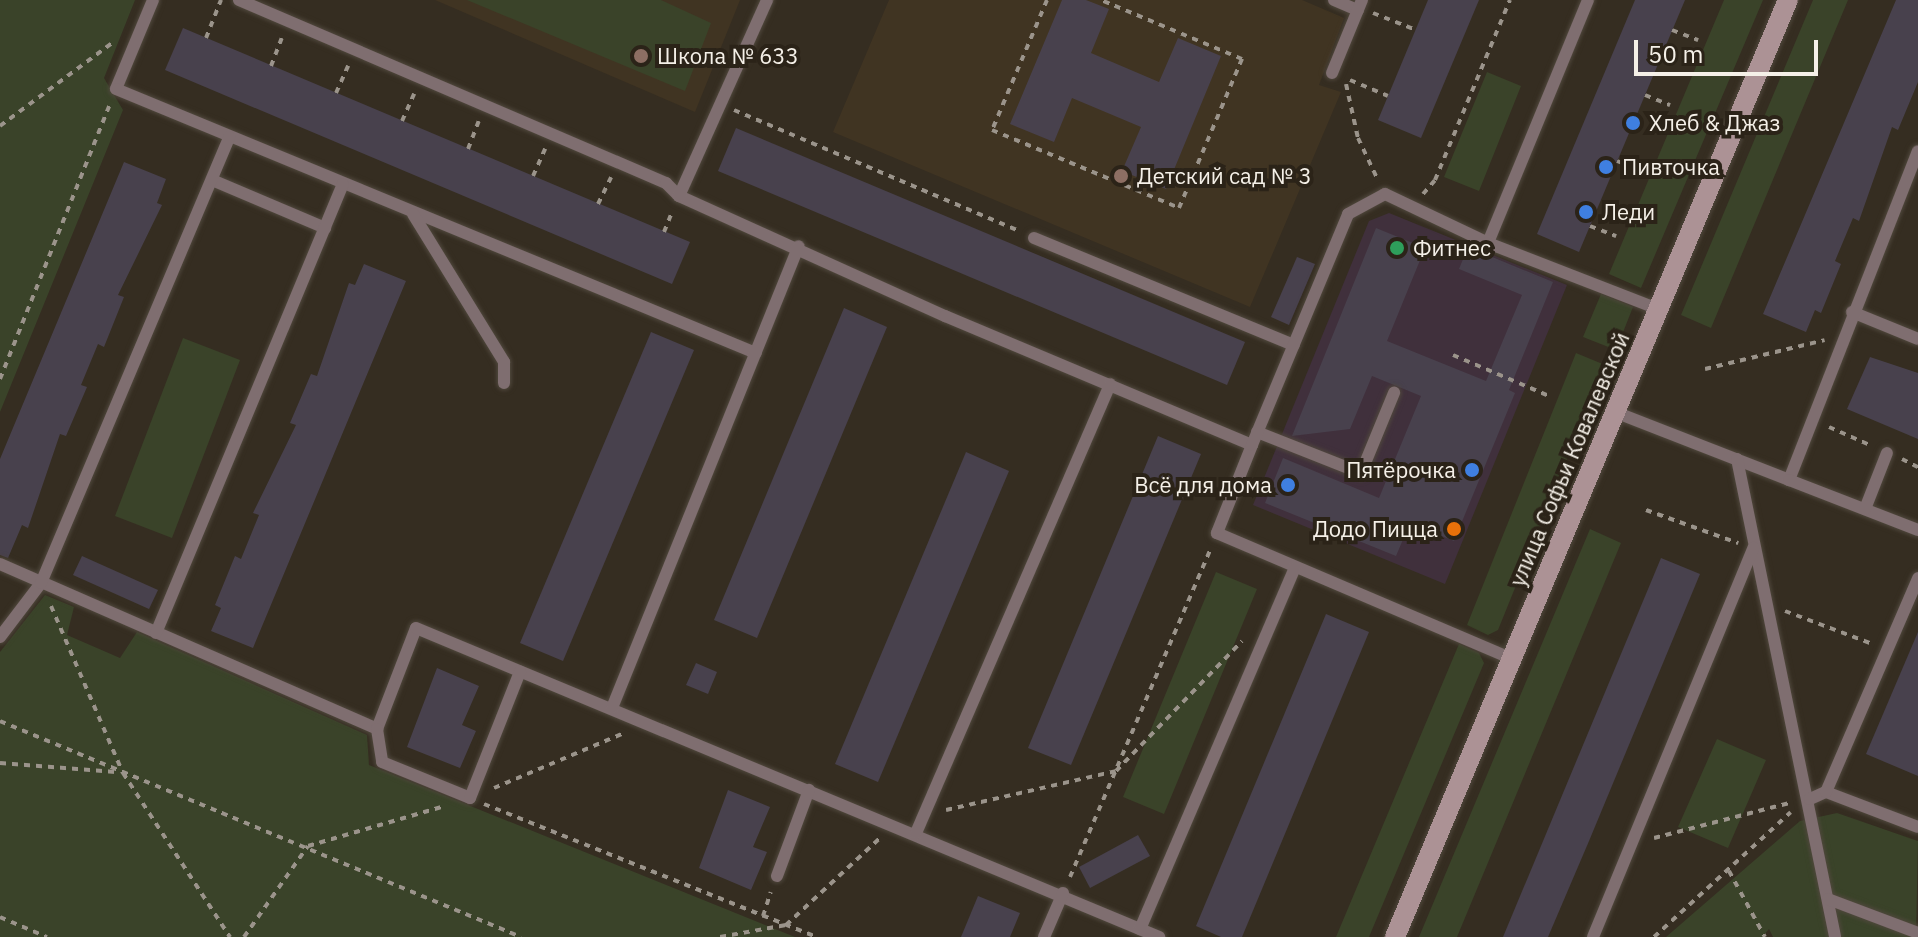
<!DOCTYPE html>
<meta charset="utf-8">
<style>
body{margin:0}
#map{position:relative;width:1918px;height:937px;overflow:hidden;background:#352d21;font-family:"IBM Plex Sans",sans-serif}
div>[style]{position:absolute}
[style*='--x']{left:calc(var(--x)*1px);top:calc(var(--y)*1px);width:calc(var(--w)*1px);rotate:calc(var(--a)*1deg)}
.commercial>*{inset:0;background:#40303c}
.built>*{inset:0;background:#403422}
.green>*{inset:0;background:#3a4329}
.building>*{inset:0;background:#48414d}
.path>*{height:4px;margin-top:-2px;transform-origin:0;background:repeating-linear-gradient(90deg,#9b948b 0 6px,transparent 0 12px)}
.roads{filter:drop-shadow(0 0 2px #50483d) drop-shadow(0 0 2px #50483d)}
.lane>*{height:12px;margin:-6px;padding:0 6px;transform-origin:6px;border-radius:6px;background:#7f6e70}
.secondary>*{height:20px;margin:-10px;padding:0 10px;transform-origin:10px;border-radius:10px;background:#ac9295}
.dots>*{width:22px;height:22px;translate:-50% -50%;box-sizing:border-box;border:4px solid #2b2318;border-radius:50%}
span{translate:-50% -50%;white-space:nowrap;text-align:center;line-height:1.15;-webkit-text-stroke:8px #2b2318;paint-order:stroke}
.poi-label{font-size:22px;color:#f5f0e8}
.left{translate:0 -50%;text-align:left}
.right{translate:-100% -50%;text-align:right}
.street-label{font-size:22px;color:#f5f0e8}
.scale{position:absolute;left:1634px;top:40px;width:184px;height:36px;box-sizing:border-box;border:4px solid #f5f0e8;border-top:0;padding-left:10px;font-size:24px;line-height:28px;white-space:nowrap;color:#f5f0e8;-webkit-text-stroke:6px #2b2318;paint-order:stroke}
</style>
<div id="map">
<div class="commercial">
<i style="clip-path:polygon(1389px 213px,1567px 285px,1445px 584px,1253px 505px,1369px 221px)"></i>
</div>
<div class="built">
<i style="clip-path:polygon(435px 0,740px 0,695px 112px)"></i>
<i style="clip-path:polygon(889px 0,1302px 0,1344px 18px,1319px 85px,1341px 92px,1250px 307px,833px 132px)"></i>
</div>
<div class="green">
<i style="clip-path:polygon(0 0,135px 0,104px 78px,123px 110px,0 412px)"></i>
<i style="clip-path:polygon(467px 0,661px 0,711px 23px,685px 91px)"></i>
<i style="clip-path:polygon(1724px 0,1763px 0,1641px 288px,1609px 274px)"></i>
<i style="clip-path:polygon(1813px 0,1848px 0,1711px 328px,1681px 315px)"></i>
<i style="clip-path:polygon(1487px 72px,1521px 86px,1479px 191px,1444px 177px)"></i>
<i style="clip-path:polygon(1601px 294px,1633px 307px,1616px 350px,1583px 337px)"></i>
<i style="clip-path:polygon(183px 338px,240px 360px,172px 538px,115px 516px)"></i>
<i style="clip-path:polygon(1576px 353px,1605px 365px,1498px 630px,1488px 635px,1467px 625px)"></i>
<i style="clip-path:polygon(1590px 529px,1621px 543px,1457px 937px,1419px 937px)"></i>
<i style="clip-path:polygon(1216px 572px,1257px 589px,1164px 814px,1123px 797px)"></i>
<i style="clip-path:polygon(45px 595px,74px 607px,67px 635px,120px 658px,137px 632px,367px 735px,369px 765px,795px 937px,0 937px,0 652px)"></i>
<i style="clip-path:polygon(1459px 644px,1479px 653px,1484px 663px,1369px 937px,1336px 937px)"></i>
<i style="clip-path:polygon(1717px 739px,1766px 760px,1728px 848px,1678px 827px)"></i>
<i style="clip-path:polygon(1837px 813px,1918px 841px,1916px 937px,1773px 937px,1769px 929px,1762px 937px,1666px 937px,1800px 821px)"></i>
</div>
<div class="building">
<i style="clip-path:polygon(1062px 0,1086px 0,1109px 9px,1091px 53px,1159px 82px,1178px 38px,1221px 56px,1166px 189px,1122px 171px,1141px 127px,1072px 98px,1054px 142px,1010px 124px)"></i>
<i style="clip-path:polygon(1428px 0,1479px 0,1421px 138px,1378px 120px)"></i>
<i style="clip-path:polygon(1635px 0,1685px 0,1579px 252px,1537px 234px)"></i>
<i style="clip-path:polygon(1896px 0,1918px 0,1918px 82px,1898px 130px,1892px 127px,1859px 221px,1853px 218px,1835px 261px,1841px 264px,1821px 313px,1815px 310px,1806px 332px,1763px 314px)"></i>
<i style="clip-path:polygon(183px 28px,690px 242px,672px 284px,165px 70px)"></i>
<i style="clip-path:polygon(736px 128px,1245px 342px,1227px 385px,718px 171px)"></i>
<i style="clip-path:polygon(124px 162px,166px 179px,157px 203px,162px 205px,118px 295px,124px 297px,104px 347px,98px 344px,81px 385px,87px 387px,66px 436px,60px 434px,28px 528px,22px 525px,8px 558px,0 555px,0 459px)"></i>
<i style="clip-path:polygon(1376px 228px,1425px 248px,1387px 341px,1486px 381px,1522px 295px,1459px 269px,1468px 247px,1553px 282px,1509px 390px,1515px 393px,1454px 541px,1410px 523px,1396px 556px,1265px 503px,1283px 458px,1379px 498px,1421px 396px,1372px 376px,1350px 429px,1292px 436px)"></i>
<i style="clip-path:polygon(1297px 257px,1315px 264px,1289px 325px,1271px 317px)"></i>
<i style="clip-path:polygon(364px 264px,406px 281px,253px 648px,211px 631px,221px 608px,215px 605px,235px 556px,241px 559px,259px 515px,253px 513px,296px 425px,290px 423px,311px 374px,317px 376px,349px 283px,355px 285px)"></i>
<i style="clip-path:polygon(844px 308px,887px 327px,757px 638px,714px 620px)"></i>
<i style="clip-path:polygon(651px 332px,694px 350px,563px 661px,520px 643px)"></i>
<i style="clip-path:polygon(1870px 357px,1918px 373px,1918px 439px,1847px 409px)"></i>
<i style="clip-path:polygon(1158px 436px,1201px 454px,1071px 765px,1028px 748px)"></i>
<i style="clip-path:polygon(966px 452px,1009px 471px,878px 782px,835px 764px)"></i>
<i style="clip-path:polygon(82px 556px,158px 590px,149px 609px,73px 575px)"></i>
<i style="clip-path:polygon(1661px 558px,1700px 574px,1589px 841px,1548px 937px,1503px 937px)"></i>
<i style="clip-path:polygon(1326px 614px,1369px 632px,1242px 937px,1221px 937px,1196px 926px)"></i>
<i style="clip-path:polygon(1918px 632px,1918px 776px,1866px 754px)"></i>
<i style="clip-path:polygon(696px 663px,717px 672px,708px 694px,686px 685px)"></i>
<i style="clip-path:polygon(437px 668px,479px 686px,462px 725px,476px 731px,460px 768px,407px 747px)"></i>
<i style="clip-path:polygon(728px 790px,770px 807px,753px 847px,767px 852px,751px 890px,699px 868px)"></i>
<i style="clip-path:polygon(1138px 835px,1150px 856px,1090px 888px,1079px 867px)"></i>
<i style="clip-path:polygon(978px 896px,1020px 913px,1010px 937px,961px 937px)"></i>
</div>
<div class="path">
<i style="--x:1047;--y:0;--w:141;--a:112.9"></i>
<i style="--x:992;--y:130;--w:203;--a:22.6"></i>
<i style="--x:1179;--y:208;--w:162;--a:-67.1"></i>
<i style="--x:1242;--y:59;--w:153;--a:-157.3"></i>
<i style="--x:1373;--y:13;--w:46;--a:21.6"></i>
<i style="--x:1672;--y:30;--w:28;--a:21"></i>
<i style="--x:206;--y:38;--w:41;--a:-68.5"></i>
<i style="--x:271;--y:66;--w:30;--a:-69"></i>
<i style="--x:1350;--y:80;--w:41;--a:22.8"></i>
<i style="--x:1346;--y:84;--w:55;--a:77.5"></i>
<i style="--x:1358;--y:138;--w:44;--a:64.6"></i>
<i style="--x:336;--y:93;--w:30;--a:-66"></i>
<i style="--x:1645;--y:95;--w:27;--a:22"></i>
<i style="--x:734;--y:110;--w:307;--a:23"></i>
<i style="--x:402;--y:121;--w:30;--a:-66"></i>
<i style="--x:0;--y:126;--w:143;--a:-36.5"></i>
<i style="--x:468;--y:149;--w:30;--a:-69"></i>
<i style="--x:1617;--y:161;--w:28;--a:21"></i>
<i style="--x:533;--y:176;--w:30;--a:-66"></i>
<i style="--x:1423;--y:194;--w:18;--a:-49"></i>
<i style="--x:1435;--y:180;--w:195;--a:-67.4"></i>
<i style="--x:598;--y:204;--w:30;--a:-64"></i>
<i style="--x:1590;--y:226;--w:28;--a:21"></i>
<i style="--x:664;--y:232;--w:22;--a:-68"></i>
<i style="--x:1453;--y:355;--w:104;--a:23.1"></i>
<i style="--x:1705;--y:369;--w:123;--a:-13.6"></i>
<i style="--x:0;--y:379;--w:294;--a:-68.2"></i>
<i style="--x:1829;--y:427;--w:47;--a:23.8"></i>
<i style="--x:1902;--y:459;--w:18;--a:27"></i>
<i style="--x:1646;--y:510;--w:98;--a:19.7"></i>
<i style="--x:51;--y:606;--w:182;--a:66.7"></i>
<i style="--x:123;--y:773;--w:196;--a:56.9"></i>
<i style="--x:1785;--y:611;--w:91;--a:20.6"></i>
<i style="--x:0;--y:721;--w:564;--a:22.52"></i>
<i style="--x:0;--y:763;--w:116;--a:4.4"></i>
<i style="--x:494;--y:788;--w:139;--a:-22.9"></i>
<i style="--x:484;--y:804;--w:358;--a:21.8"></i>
<i style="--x:946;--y:810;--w:174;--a:-12.9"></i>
<i style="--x:1116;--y:771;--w:181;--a:-45.9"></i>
<i style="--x:1654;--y:838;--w:139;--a:-14.5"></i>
<i style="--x:1729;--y:871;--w:75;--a:61.4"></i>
<i style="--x:1070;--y:877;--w:356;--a:-66.8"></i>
<i style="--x:763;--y:916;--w:25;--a:-72"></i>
<i style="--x:0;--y:917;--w:51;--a:23.1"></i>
<i style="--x:244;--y:937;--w:111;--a:-54.9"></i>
<i style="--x:308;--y:846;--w:139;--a:-16.3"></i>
<i style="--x:720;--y:937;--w:67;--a:-10.3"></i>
<i style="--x:786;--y:925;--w:127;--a:-42.8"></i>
<i style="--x:1654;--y:937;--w:185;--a:-42.4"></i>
</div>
<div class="roads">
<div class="lane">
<i style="--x:153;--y:0;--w:96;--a:112.6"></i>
<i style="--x:116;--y:89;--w:692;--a:22.42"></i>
<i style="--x:239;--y:0;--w:465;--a:23.2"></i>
<i style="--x:666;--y:183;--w:18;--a:45"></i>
<i style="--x:679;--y:196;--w:292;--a:24.3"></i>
<i style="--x:945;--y:316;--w:333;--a:22.8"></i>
<i style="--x:1252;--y:445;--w:95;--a:111.7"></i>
<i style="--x:1217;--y:533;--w:321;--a:23.1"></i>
<i style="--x:1334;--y:0;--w:26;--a:23"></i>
<i style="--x:1588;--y:0;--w:263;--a:112.4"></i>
<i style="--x:1488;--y:243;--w:182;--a:21.2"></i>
<i style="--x:1332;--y:73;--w:79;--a:-67.7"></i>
<i style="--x:212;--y:180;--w:123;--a:23"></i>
<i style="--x:679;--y:196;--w:215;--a:-65.8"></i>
<i style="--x:413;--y:214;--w:174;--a:58.4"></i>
<i style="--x:504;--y:362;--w:21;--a:90"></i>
<i style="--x:1034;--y:238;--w:281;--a:22.4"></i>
<i style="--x:1852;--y:312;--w:71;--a:22.2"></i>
<i style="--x:1615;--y:412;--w:187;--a:21.3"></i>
<i style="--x:1789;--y:480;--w:353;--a:-68.6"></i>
<i style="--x:1257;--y:432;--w:112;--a:21.5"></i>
<i style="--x:1361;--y:473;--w:87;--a:-67.6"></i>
<i style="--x:1252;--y:445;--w:250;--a:-67.4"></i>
<i style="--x:1348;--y:214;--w:42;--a:-28.4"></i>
<i style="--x:1385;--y:194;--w:114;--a:25.4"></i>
<i style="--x:1737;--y:459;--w:488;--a:78.4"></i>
<i style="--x:1789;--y:480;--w:138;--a:21.2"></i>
<i style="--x:1865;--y:509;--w:60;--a:-68.6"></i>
<i style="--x:0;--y:564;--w:412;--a:23.6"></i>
<i style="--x:377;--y:729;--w:108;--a:-68.9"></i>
<i style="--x:416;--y:628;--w:805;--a:22.58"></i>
<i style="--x:156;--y:633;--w:486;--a:-67.4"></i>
<i style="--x:0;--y:637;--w:68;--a:-52.8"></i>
<i style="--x:41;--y:583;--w:484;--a:-67.1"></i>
<i style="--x:612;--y:708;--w:498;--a:-68"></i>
<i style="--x:377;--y:729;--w:33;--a:81"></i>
<i style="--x:382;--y:762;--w:95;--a:22.2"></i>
<i style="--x:470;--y:798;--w:136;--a:-68.4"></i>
<i style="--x:1826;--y:792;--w:98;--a:20.8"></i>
<i style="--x:1810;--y:799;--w:17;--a:-24"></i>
<i style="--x:1826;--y:792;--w:233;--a:-66.7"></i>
<i style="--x:916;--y:833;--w:489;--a:-66.6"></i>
<i style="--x:777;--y:876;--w:92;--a:-69.6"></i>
<i style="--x:1828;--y:899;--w:96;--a:20.7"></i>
<i style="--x:1140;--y:929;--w:393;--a:-66.8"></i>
<i style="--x:1044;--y:937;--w:48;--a:-66.6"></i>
<i style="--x:1593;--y:937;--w:421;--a:-67.6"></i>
</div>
<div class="secondary">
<i style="--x:1395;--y:937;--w:1016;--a:-67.25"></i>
</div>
</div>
<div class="dots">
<i style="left:641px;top:56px;background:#8d6e63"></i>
<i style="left:1633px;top:123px;background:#3f7fe0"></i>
<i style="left:1606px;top:167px;background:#3f7fe0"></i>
<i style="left:1121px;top:176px;background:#8d6e63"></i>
<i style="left:1586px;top:212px;background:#3f7fe0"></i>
<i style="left:1397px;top:248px;background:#2e9e5b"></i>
<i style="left:1472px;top:470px;background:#3f7fe0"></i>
<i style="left:1288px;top:485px;background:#3f7fe0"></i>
<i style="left:1454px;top:529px;background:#e8710a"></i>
</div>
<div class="poi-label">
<span class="left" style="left:657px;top:56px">Школа № 633</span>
<span class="left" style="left:1649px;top:123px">Хлеб &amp; Джаз</span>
<span class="left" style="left:1622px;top:167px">Пивточка</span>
<span class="left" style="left:1137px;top:176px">Детский сад № 3</span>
<span class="left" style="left:1602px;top:212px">Леди</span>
<span class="left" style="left:1413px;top:248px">Фитнес</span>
<span class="right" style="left:1456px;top:470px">Пятёрочка</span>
<span class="right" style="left:1272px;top:485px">Всё для дома</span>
<span class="right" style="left:1438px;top:529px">Додо Пицца</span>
</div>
<div class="street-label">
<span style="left:1569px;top:459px;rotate:-67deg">улица Софьи Ковалевской</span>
</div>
<div class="scale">50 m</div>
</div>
